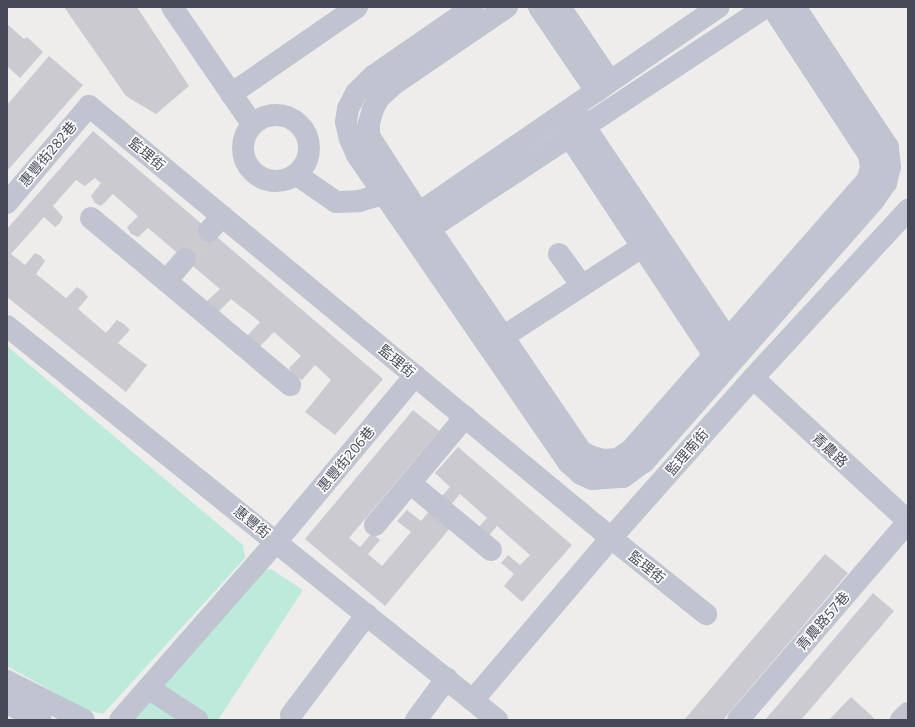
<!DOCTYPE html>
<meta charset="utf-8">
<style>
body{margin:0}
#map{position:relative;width:915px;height:727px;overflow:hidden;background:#eeedec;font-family:"Open Sans","Noto Sans TC",sans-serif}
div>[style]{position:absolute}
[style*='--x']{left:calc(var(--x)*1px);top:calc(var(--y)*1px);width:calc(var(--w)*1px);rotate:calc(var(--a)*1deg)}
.green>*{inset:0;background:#bdeadb}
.building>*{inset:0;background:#cacad0}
.minor-tunnel>*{height:22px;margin-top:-11px;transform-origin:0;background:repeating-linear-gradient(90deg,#ccccce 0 22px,transparent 0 33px)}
.minor>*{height:22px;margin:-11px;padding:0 11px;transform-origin:11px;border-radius:11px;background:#c0c4d0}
.minor>.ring{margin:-11px;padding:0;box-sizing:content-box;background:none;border:22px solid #c0c4d0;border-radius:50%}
span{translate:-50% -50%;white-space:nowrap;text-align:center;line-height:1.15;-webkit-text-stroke:3px #fff;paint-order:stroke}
.street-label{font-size:14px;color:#464a57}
.frame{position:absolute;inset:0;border:8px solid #464a57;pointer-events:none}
</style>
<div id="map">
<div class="green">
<i style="clip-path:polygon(7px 346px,243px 545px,245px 558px,103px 714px,86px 710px,7px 666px)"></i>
<i style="clip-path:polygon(271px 569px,303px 590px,218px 720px,127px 720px,258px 570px)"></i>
</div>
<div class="building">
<i style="clip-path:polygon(64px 7px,137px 7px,189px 86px,156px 114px,126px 96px)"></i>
<i style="clip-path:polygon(7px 24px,24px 39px,27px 37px,43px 52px,20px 78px,7px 66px)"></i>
<i style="clip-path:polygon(49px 56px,83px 85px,7px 171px,7px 105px)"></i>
<i style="clip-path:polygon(93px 131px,383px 379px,335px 435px,305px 412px,331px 380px,315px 365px,302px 380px,293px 375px,289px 368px,301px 356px,274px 332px,259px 347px,246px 337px,260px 322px,231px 299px,218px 312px,206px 302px,220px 289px,148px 228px,138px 237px,131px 234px,127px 227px,138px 216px,113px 194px,101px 206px,95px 203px,91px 196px,101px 183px,95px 178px,85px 186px,76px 180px,53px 206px,63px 217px,60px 223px,55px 227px,44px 217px,11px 254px,25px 265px,35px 253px,41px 256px,45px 261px,36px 274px,66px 298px,77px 287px,83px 291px,88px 297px,78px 309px,106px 333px,117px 320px,124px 324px,130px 330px,118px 343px,147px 365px,126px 392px,7px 297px,7px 229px)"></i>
<i style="clip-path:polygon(413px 410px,439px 431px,349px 538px,360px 547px,372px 533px,380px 540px,368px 554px,382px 566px,411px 532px,397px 521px,407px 510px,421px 521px,430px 510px,451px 527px,385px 606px,305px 539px)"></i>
<i style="clip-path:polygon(458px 447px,572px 545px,522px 602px,504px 586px,514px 574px,501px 563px,508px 555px,520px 565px,530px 555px,497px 526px,485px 540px,475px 531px,487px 518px,460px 494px,449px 507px,440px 498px,450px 487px,435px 473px)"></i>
<i style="clip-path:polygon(825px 554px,848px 573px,723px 720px,684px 720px)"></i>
<i style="clip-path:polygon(873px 593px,894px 611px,801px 720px,765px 720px)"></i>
<i style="clip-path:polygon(851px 697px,876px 720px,829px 720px)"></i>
</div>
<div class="minor-tunnel">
<i style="--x:185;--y:259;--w:37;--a:-49"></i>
</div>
<div class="minor">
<i style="--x:172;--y:7;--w:142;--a:55.6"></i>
<i style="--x:473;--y:7;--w:121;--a:145.4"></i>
<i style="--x:373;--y:76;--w:24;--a:135"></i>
<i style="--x:356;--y:93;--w:18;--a:117"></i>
<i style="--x:348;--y:109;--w:13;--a:99"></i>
<i style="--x:346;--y:122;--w:17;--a:77"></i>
<i style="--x:350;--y:139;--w:17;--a:66"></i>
<i style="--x:357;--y:155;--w:374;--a:55.5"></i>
<i style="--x:569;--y:463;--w:16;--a:43"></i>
<i style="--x:581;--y:474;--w:12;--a:24"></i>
<i style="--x:592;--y:479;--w:31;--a:-4"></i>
<i style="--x:623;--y:477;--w:26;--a:-36"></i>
<i style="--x:644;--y:462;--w:349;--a:-48.7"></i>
<i style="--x:874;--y:200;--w:21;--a:-55"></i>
<i style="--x:886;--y:183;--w:16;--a:-76"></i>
<i style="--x:890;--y:167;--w:20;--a:-96"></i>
<i style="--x:888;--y:147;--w:168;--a:-123.6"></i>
<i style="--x:507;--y:7;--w:137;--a:145.7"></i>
<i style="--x:394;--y:84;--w:21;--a:137"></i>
<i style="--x:379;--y:98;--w:13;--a:119"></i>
<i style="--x:373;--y:109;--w:15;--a:106"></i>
<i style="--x:369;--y:123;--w:13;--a:90"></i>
<i style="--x:369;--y:136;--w:81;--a:57.1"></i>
<i style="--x:413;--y:204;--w:299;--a:55.8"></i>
<i style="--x:581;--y:451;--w:13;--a:29"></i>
<i style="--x:592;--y:457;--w:12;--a:14"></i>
<i style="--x:604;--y:460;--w:13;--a:-4"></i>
<i style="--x:617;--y:459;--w:15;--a:-32"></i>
<i style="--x:630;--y:451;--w:361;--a:-48.8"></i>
<i style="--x:868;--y:179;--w:12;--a:-76"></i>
<i style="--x:871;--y:167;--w:12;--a:-99"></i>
<i style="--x:869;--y:155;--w:177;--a:-123.2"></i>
<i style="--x:539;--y:7;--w:102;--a:55.8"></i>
<i style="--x:560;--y:7;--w:89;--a:56"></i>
<i style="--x:231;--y:94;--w:153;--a:-34.6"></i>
<i class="ring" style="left:243px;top:115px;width:44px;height:44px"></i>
<i style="--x:577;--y:115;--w:283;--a:56.1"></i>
<i style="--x:561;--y:124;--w:291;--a:56.5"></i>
<i style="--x:297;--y:175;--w:47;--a:34.7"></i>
<i style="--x:336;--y:202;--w:23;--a:-2"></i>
<i style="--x:359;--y:201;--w:26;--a:-16"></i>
<i style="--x:7;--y:203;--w:127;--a:-49.8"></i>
<i style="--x:89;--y:106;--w:678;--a:39.61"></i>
<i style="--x:611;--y:538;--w:122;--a:38.7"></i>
<i style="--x:91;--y:218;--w:260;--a:40"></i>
<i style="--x:407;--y:221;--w:378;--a:-34.5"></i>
<i style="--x:209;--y:231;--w:20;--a:-49"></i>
<i style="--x:417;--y:237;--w:418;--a:-33.4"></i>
<i style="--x:559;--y:254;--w:39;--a:54"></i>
<i style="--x:166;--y:281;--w:29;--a:-49"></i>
<i style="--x:7;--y:326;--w:629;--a:38.8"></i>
<i style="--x:492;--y:344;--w:193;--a:-32.9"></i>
<i style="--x:753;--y:378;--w:211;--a:42.7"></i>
<i style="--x:410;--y:483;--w:105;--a:39.6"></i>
<i style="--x:375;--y:525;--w:141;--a:-50.2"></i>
<i style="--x:7;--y:681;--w:86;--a:26.9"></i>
<i style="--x:148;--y:688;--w:59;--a:33.1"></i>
<i style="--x:473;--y:700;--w:213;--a:-49.6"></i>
<i style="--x:611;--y:538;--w:214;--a:-48.4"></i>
<i style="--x:753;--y:378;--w:229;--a:-47.3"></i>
<i style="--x:7;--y:703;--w:38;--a:27"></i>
<i style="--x:291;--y:715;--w:126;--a:-53"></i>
<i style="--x:120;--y:720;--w:237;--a:-48.8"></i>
<i style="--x:276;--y:542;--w:217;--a:-50.1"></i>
<i style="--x:416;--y:720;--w:52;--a:-53.6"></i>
<i style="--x:738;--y:720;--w:261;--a:-49.4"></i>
<i style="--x:901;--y:720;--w:10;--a:-45"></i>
</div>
<div class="street-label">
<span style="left:48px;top:154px;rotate:-50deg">惠豐街282巷</span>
<span style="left:147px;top:154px;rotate:40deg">監理街</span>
<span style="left:397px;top:361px;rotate:40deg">監理街</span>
<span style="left:830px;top:450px;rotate:43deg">青農路</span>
<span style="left:687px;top:452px;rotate:-49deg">監理南街</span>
<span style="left:346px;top:459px;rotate:-50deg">惠豐街206巷</span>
<span style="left:252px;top:522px;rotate:39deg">惠豐街</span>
<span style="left:647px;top:567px;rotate:39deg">監理街</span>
<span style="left:823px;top:621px;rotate:-49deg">青農路57巷</span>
</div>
<div class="frame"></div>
</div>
